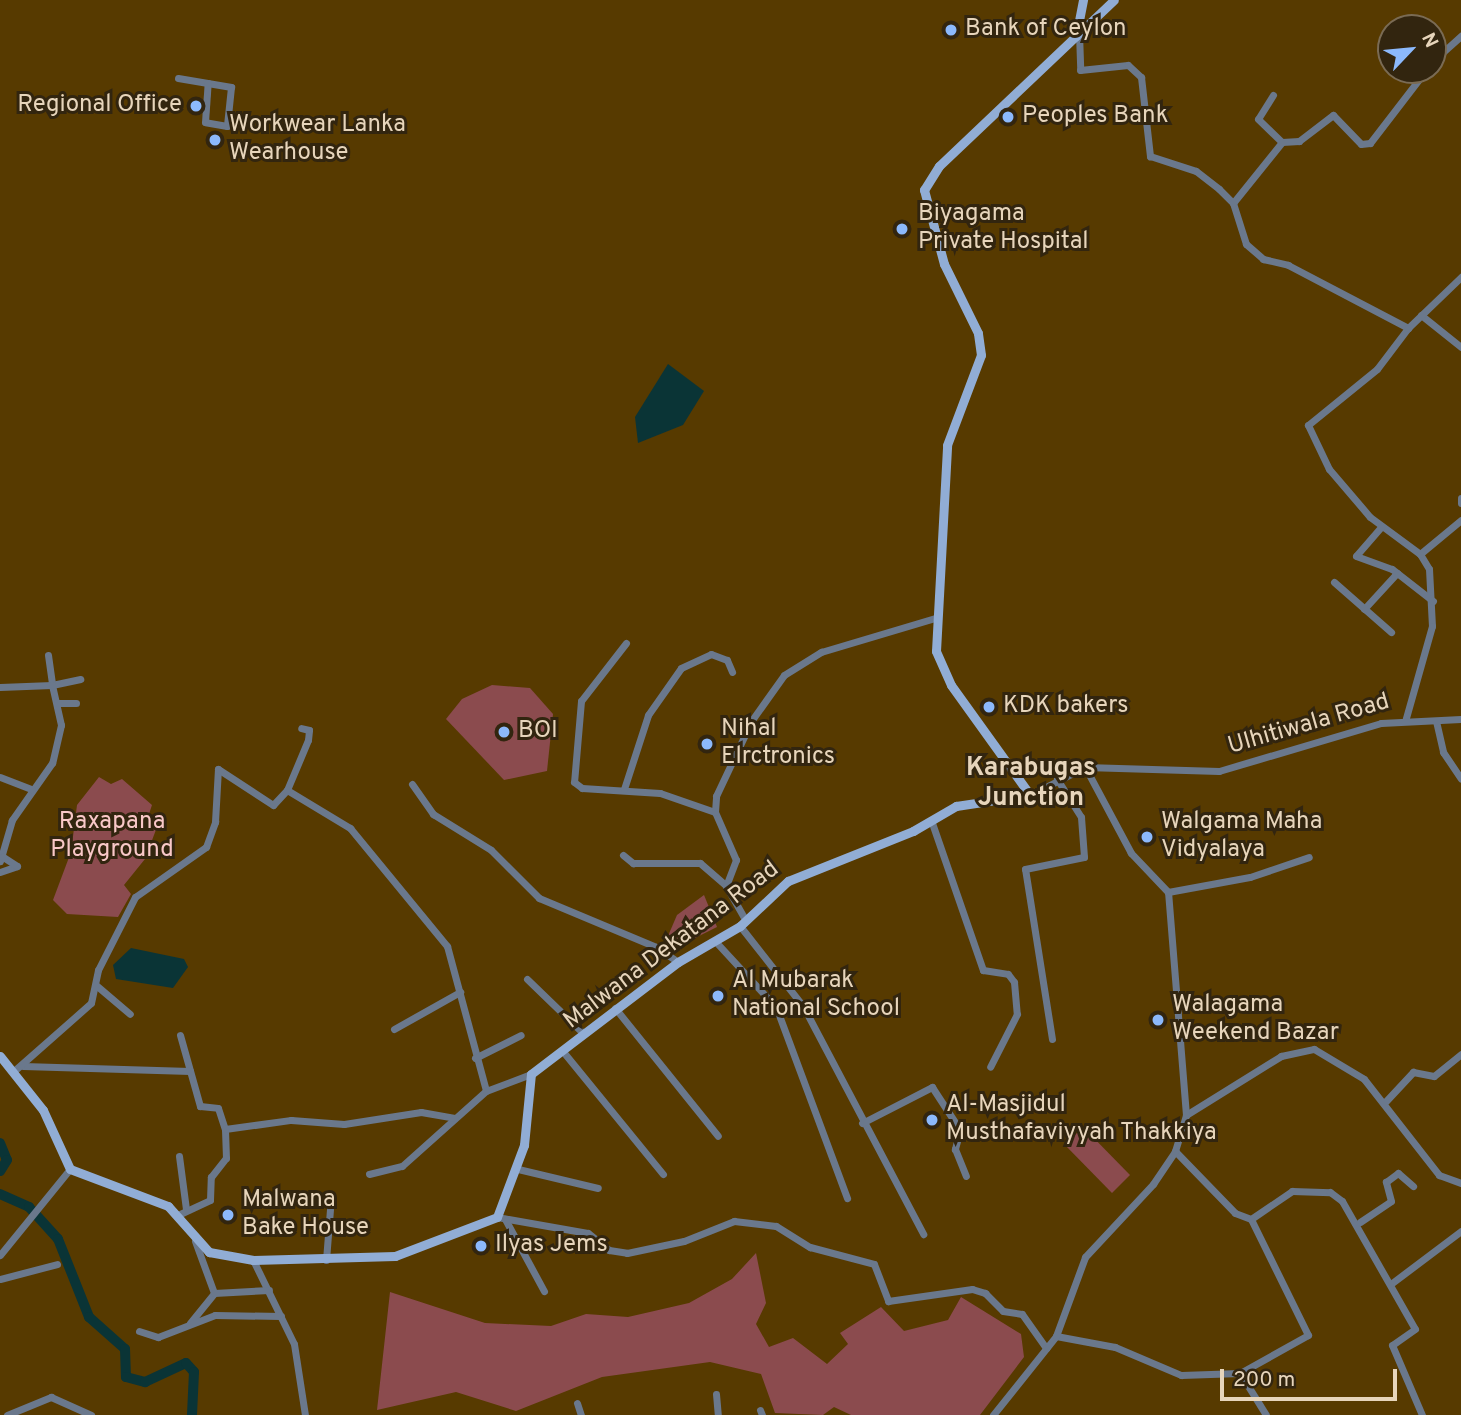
<!DOCTYPE html>
<style>
body{margin:0}
#map{position:relative;width:1461px;height:1415px;overflow:hidden;background:#573a00;font-family:Overpass,sans-serif}
div>[style]{position:absolute}
[style*='--x']{left:calc(var(--x)*1px);top:calc(var(--y)*1px);width:calc(var(--w)*1px);rotate:calc(var(--a)*1deg)}
.green>*{inset:0;background:#8b4b4e}
.water>*{inset:0;background:#0a3436}
.river>*{height:10px;margin:-5px;padding:0 5px;transform-origin:5px;border-radius:5px;background:#0a3436}
.minor>*{height:7px;margin:-3.5px;padding:0 3.5px;transform-origin:3.5px;border-radius:3.5px;background:#6a788c}
.major>*{height:9px;margin:-4.5px;padding:0 4.5px;transform-origin:4.5px;border-radius:4.5px;background:#91add5}
.dots>*{width:19px;height:19px;translate:-50% -50%;box-sizing:border-box;border:4px solid #32250f;border-radius:50%}
span{translate:-50% -50%;white-space:nowrap;text-align:center;line-height:1.15;-webkit-text-stroke:6px #32250f;paint-order:stroke}
.poi-label{font-size:24px;color:#e7d5bb}
.left{translate:0 -50%;text-align:left}
.right{translate:-100% -50%;text-align:right}
.street-label{font-size:24px;color:#e7d5bb}
.park-label{font-size:24px;color:#f9c8c8}
.neighbourhood-label{font-size:26px;color:#e7d5bb;font-weight:700}
.north{position:absolute;left:1377px;top:14px;width:70px;height:70px;box-sizing:border-box;background:#32250f;border:2px solid #7a6b54;border-radius:50%;rotate:64deg;font-size:19px;font-weight:700;line-height:28px;text-align:center;color:#e7d5bb}
.north::after{content:'';display:block;margin:auto;width:24px;height:32px;background:#8cb9fc;clip-path:polygon(50% 0,100% 100%,50% 72%,0 100%)}
.scale{position:absolute;left:1220px;top:1369px;width:177px;height:32px;box-sizing:border-box;border:4px solid #e7d5bb;border-top:0;padding-left:9px;font-size:21px;line-height:24px;white-space:nowrap;color:#e7d5bb;-webkit-text-stroke:5px #32250f;paint-order:stroke}
</style>
<div id="map">
<div class="green">
<i style="clip-path:polygon(492px 685px,530px 688px,553px 714px,547px 771px,504px 780px,446px 719px,462px 699px)"></i>
<i style="clip-path:polygon(99px 777px,111px 784px,122px 779px,152px 805px,147px 820px,157px 827px,145px 859px,124px 885px,131px 894px,118px 917px,67px 914px,53px 900px,71px 852px,77px 805px)"></i>
<i style="clip-path:polygon(704px 895px,717px 927px,683px 944px,668px 936px,677px 915px)"></i>
<i style="clip-path:polygon(1083px 1127px,1130px 1175px,1112px 1193px,1065px 1145px)"></i>
<i style="clip-path:polygon(756px 1253px,766px 1303px,756px 1324px,769px 1347px,793px 1338px,827px 1364px,848px 1344px,840px 1333px,881px 1307px,904px 1331px,948px 1320px,961px 1297px,1021px 1334px,1024px 1357px,980px 1415px,851px 1415px,834px 1407px,823px 1415px,775px 1413px,761px 1374px,710px 1362px,602px 1377px,516px 1411px,456px 1392px,377px 1410px,390px 1292px,485px 1323px,551px 1326px,586px 1314px,628px 1317px,689px 1303px,732px 1279px)"></i>
</div>
<div class="water">
<i style="clip-path:polygon(668px 364px,704px 391px,683px 425px,638px 443px,635px 417px)"></i>
<i style="clip-path:polygon(131px 948px,184px 959px,188px 967px,173px 988px,116px 979px,113px 965px)"></i>
</div>
<div class="river">
<i style="--x:0;--y:1143;--w:18;--a:68"></i>
<i style="--x:7;--y:1160;--w:13;--a:122"></i>
<i style="--x:0;--y:1194;--w:32;--a:24"></i>
<i style="--x:29;--y:1207;--w:43;--a:47.8"></i>
<i style="--x:58;--y:1239;--w:84;--a:68.3"></i>
<i style="--x:89;--y:1317;--w:48;--a:41.6"></i>
<i style="--x:125;--y:1349;--w:28;--a:88"></i>
<i style="--x:126;--y:1377;--w:20;--a:15"></i>
<i style="--x:145;--y:1382;--w:45;--a:-24.9"></i>
<i style="--x:186;--y:1363;--w:12;--a:48"></i>
<i style="--x:194;--y:1372;--w:43;--a:92.7"></i>
</div>
<div class="minor">
<i style="--x:1079;--y:33;--w:37;--a:88"></i>
<i style="--x:1080;--y:70;--w:48;--a:-5.9"></i>
<i style="--x:1128;--y:65;--w:18;--a:43"></i>
<i style="--x:1141;--y:77;--w:80;--a:83.5"></i>
<i style="--x:1150;--y:156;--w:48;--a:18.1"></i>
<i style="--x:1196;--y:171;--w:29;--a:38"></i>
<i style="--x:1219;--y:189;--w:20;--a:45"></i>
<i style="--x:1233;--y:203;--w:43;--a:72.4"></i>
<i style="--x:1246;--y:244;--w:23;--a:41"></i>
<i style="--x:1263;--y:259;--w:26;--a:13"></i>
<i style="--x:1288;--y:265;--w:136;--a:27.7"></i>
<i style="--x:1408;--y:328;--w:51;--a:127.1"></i>
<i style="--x:1377;--y:369;--w:89;--a:140.9"></i>
<i style="--x:1308;--y:425;--w:49;--a:64.5"></i>
<i style="--x:1329;--y:469;--w:63;--a:49.5"></i>
<i style="--x:1370;--y:517;--w:62;--a:36.5"></i>
<i style="--x:1420;--y:554;--w:17;--a:59"></i>
<i style="--x:1429;--y:569;--w:57;--a:87"></i>
<i style="--x:1432;--y:626;--w:96;--a:105.8"></i>
<i style="--x:1433;--y:61;--w:38;--a:-42"></i>
<i style="--x:178;--y:78;--w:54;--a:9.6"></i>
<i style="--x:231;--y:87;--w:39;--a:96"></i>
<i style="--x:227;--y:126;--w:22;--a:-170"></i>
<i style="--x:205;--y:122;--w:39;--a:-86"></i>
<i style="--x:1273;--y:95;--w:28;--a:122"></i>
<i style="--x:1258;--y:119;--w:33;--a:44"></i>
<i style="--x:1233;--y:203;--w:78;--a:-51.2"></i>
<i style="--x:1282;--y:142;--w:17;--a:-3"></i>
<i style="--x:1299;--y:141;--w:43;--a:-37.4"></i>
<i style="--x:1333;--y:115;--w:40;--a:46"></i>
<i style="--x:1361;--y:144;--w:9;--a:-6"></i>
<i style="--x:1370;--y:143;--w:92;--a:-52.5"></i>
<i style="--x:1421;--y:315;--w:51;--a:38.7"></i>
<i style="--x:1408;--y:328;--w:74;--a:-43.9"></i>
<i style="--x:1461;--y:498;--w:5;--a:90"></i>
<i style="--x:1381;--y:527;--w:38;--a:131"></i>
<i style="--x:1356;--y:556;--w:38;--a:20"></i>
<i style="--x:1392;--y:569;--w:52;--a:38"></i>
<i style="--x:1420;--y:554;--w:53;--a:-39.7"></i>
<i style="--x:1334;--y:582;--w:76;--a:41.3"></i>
<i style="--x:1364;--y:609;--w:49;--a:-47.5"></i>
<i style="--x:626;--y:643;--w:73;--a:127.8"></i>
<i style="--x:581;--y:701;--w:81;--a:94.9"></i>
<i style="--x:574;--y:782;--w:10;--a:37"></i>
<i style="--x:582;--y:788;--w:78;--a:3.7"></i>
<i style="--x:660;--y:793;--w:58;--a:19.1"></i>
<i style="--x:48;--y:655;--w:30;--a:82"></i>
<i style="--x:52;--y:685;--w:29;--a:-12"></i>
<i style="--x:0;--y:687;--w:52;--a:-2.2"></i>
<i style="--x:52;--y:685;--w:41;--a:77.3"></i>
<i style="--x:61;--y:725;--w:39;--a:103"></i>
<i style="--x:52;--y:763;--w:70;--a:125.1"></i>
<i style="--x:12;--y:820;--w:43;--a:106.3"></i>
<i style="--x:57;--y:703;--w:19;--a:0"></i>
<i style="--x:1436;--y:721;--w:32;--a:77"></i>
<i style="--x:1443;--y:752;--w:32;--a:56"></i>
<i style="--x:1085;--y:767;--w:134;--a:1.7"></i>
<i style="--x:1219;--y:771;--w:169;--a:-16.5"></i>
<i style="--x:1381;--y:723;--w:80;--a:-2.9"></i>
<i style="--x:0;--y:777;--w:34;--a:21"></i>
<i style="--x:412;--y:784;--w:37;--a:55"></i>
<i style="--x:433;--y:814;--w:68;--a:31.8"></i>
<i style="--x:491;--y:850;--w:68;--a:45"></i>
<i style="--x:539;--y:898;--w:127;--a:22.7"></i>
<i style="--x:656;--y:947;--w:27;--a:34"></i>
<i style="--x:624;--y:789;--w:78;--a:-72"></i>
<i style="--x:648;--y:715;--w:57;--a:-54.9"></i>
<i style="--x:681;--y:668;--w:33;--a:-25"></i>
<i style="--x:711;--y:654;--w:17;--a:21"></i>
<i style="--x:727;--y:660;--w:13;--a:67"></i>
<i style="--x:287;--y:790;--w:74;--a:31.1"></i>
<i style="--x:350;--y:828;--w:153;--a:50.6"></i>
<i style="--x:447;--y:946;--w:150;--a:74.9"></i>
<i style="--x:931;--y:820;--w:159;--a:70.9"></i>
<i style="--x:983;--y:970;--w:25;--a:9"></i>
<i style="--x:1008;--y:974;--w:10;--a:53"></i>
<i style="--x:1014;--y:982;--w:32;--a:85"></i>
<i style="--x:1017;--y:1014;--w:59;--a:117"></i>
<i style="--x:623;--y:855;--w:13;--a:39"></i>
<i style="--x:633;--y:863;--w:67;--a:0"></i>
<i style="--x:700;--y:863;--w:35;--a:41"></i>
<i style="--x:0;--y:872;--w:18;--a:-19"></i>
<i style="--x:17;--y:866;--w:17;--a:-147"></i>
<i style="--x:1168;--y:892;--w:83;--a:-10.4"></i>
<i style="--x:1250;--y:877;--w:62;--a:-18.7"></i>
<i style="--x:746;--y:921;--w:40;--a:-119.7"></i>
<i style="--x:726;--y:886;--w:28;--a:-69"></i>
<i style="--x:736;--y:860;--w:52;--a:-113.6"></i>
<i style="--x:715;--y:812;--w:16;--a:-86"></i>
<i style="--x:716;--y:796;--w:84;--a:-64.7"></i>
<i style="--x:752;--y:720;--w:55;--a:-54.6"></i>
<i style="--x:784;--y:675;--w:44;--a:-31.9"></i>
<i style="--x:821;--y:652;--w:119;--a:-16.6"></i>
<i style="--x:740;--y:926;--w:102;--a:51.8"></i>
<i style="--x:803;--y:1006;--w:258;--a:62.2"></i>
<i style="--x:715;--y:941;--w:90;--a:47.3"></i>
<i style="--x:776;--y:1007;--w:204;--a:69.6"></i>
<i style="--x:527;--y:979;--w:78;--a:44"></i>
<i style="--x:97;--y:986;--w:43;--a:40.3"></i>
<i style="--x:615;--y:1008;--w:164;--a:51.2"></i>
<i style="--x:394;--y:1029;--w:76;--a:-29.3"></i>
<i style="--x:180;--y:1035;--w:74;--a:74.3"></i>
<i style="--x:200;--y:1106;--w:18;--a:6"></i>
<i style="--x:218;--y:1108;--w:22;--a:72"></i>
<i style="--x:1052;--y:1039;--w:172;--a:-99"></i>
<i style="--x:1025;--y:869;--w:60;--a:-11.5"></i>
<i style="--x:1084;--y:857;--w:40;--a:-94.3"></i>
<i style="--x:1081;--y:817;--w:45;--a:-122.3"></i>
<i style="--x:565;--y:1054;--w:155;--a:50.8"></i>
<i style="--x:475;--y:1058;--w:51;--a:-26.6"></i>
<i style="--x:23;--y:1066;--w:167;--a:1.7"></i>
<i style="--x:15;--y:1070;--w:101;--a:-41.4"></i>
<i style="--x:91;--y:1003;--w:34;--a:-78"></i>
<i style="--x:98;--y:970;--w:82;--a:-63.1"></i>
<i style="--x:135;--y:897;--w:87;--a:-35.2"></i>
<i style="--x:206;--y:847;--w:27;--a:-70"></i>
<i style="--x:215;--y:822;--w:53;--a:-86.8"></i>
<i style="--x:218;--y:769;--w:66;--a:33.2"></i>
<i style="--x:273;--y:805;--w:21;--a:-47"></i>
<i style="--x:287;--y:790;--w:54;--a:-67.2"></i>
<i style="--x:308;--y:740;--w:10;--a:-84"></i>
<i style="--x:309;--y:730;--w:8;--a:-166"></i>
<i style="--x:1386;--y:1101;--w:40;--a:-47"></i>
<i style="--x:1413;--y:1072;--w:21;--a:11"></i>
<i style="--x:1434;--y:1076;--w:35;--a:-39"></i>
<i style="--x:1186;--y:1115;--w:112;--a:-31.8"></i>
<i style="--x:1281;--y:1056;--w:34;--a:-12"></i>
<i style="--x:1314;--y:1049;--w:58;--a:31"></i>
<i style="--x:1364;--y:1079;--w:122;--a:52"></i>
<i style="--x:1439;--y:1175;--w:23;--a:20"></i>
<i style="--x:862;--y:1123;--w:79;--a:-27.2"></i>
<i style="--x:932;--y:1087;--w:51;--a:56.9"></i>
<i style="--x:960;--y:1130;--w:20;--a:105"></i>
<i style="--x:955;--y:1149;--w:29;--a:68"></i>
<i style="--x:1175;--y:1151;--w:86;--a:45.9"></i>
<i style="--x:1235;--y:1213;--w:17;--a:21"></i>
<i style="--x:1251;--y:1219;--w:50;--a:-34.3"></i>
<i style="--x:1292;--y:1191;--w:38;--a:2"></i>
<i style="--x:1330;--y:1192;--w:15;--a:37"></i>
<i style="--x:1342;--y:1201;--w:147;--a:60.3"></i>
<i style="--x:1415;--y:1329;--w:28;--a:145"></i>
<i style="--x:1392;--y:1345;--w:76;--a:66.8"></i>
<i style="--x:179;--y:1156;--w:53;--a:82.5"></i>
<i style="--x:518;--y:1169;--w:82;--a:13.4"></i>
<i style="--x:369;--y:1174;--w:34;--a:-14"></i>
<i style="--x:402;--y:1166;--w:113;--a:-41.8"></i>
<i style="--x:486;--y:1091;--w:48;--a:-20.7"></i>
<i style="--x:180;--y:1214;--w:33;--a:-25"></i>
<i style="--x:210;--y:1200;--w:23;--a:-88"></i>
<i style="--x:211;--y:1177;--w:24;--a:-52"></i>
<i style="--x:226;--y:1158;--w:29;--a:-92"></i>
<i style="--x:225;--y:1129;--w:67;--a:-7.8"></i>
<i style="--x:291;--y:1120;--w:53;--a:4.3"></i>
<i style="--x:344;--y:1124;--w:78;--a:-8.9"></i>
<i style="--x:421;--y:1112;--w:34;--a:10"></i>
<i style="--x:497;--y:1217;--w:92;--a:10"></i>
<i style="--x:588;--y:1233;--w:27;--a:39"></i>
<i style="--x:609;--y:1250;--w:18;--a:9"></i>
<i style="--x:627;--y:1253;--w:58;--a:-11.9"></i>
<i style="--x:684;--y:1241;--w:54;--a:-21.8"></i>
<i style="--x:734;--y:1221;--w:42;--a:6.8"></i>
<i style="--x:776;--y:1226;--w:40;--a:32"></i>
<i style="--x:810;--y:1247;--w:66;--a:14.9"></i>
<i style="--x:874;--y:1264;--w:40;--a:69"></i>
<i style="--x:888;--y:1301;--w:85;--a:-8.1"></i>
<i style="--x:972;--y:1289;--w:14;--a:17"></i>
<i style="--x:985;--y:1293;--w:25;--a:45"></i>
<i style="--x:1003;--y:1311;--w:19;--a:9"></i>
<i style="--x:1022;--y:1314;--w:42;--a:54.8"></i>
<i style="--x:505;--y:1219;--w:82;--a:61.6"></i>
<i style="--x:1360;--y:1222;--w:37;--a:-34"></i>
<i style="--x:1391;--y:1201;--w:20;--a:-105"></i>
<i style="--x:1386;--y:1182;--w:15;--a:-37"></i>
<i style="--x:1398;--y:1173;--w:20;--a:41"></i>
<i style="--x:195;--y:1241;--w:55;--a:69.9"></i>
<i style="--x:0;--y:1255;--w:111;--a:-50.9"></i>
<i style="--x:253;--y:1260;--w:93;--a:64"></i>
<i style="--x:294;--y:1344;--w:72;--a:81.2"></i>
<i style="--x:326;--y:1260;--w:51;--a:-85.5"></i>
<i style="--x:0;--y:1279;--w:59;--a:-14.7"></i>
<i style="--x:1392;--y:1283;--w:86;--a:-37"></i>
<i style="--x:190;--y:1323;--w:38;--a:-51"></i>
<i style="--x:214;--y:1293;--w:55;--a:-3.1"></i>
<i style="--x:139;--y:1331;--w:20;--a:18"></i>
<i style="--x:158;--y:1337;--w:61;--a:-21.1"></i>
<i style="--x:215;--y:1315;--w:66;--a:0.9"></i>
<i style="--x:1056;--y:1336;--w:60;--a:10.6"></i>
<i style="--x:1115;--y:1347;--w:72;--a:23"></i>
<i style="--x:1181;--y:1375;--w:59;--a:-1.9"></i>
<i style="--x:1240;--y:1373;--w:49;--a:58.2"></i>
<i style="--x:1240;--y:1373;--w:78;--a:-29.2"></i>
<i style="--x:1308;--y:1335;--w:129;--a:-116.2"></i>
<i style="--x:716;--y:1394;--w:21;--a:85"></i>
<i style="--x:577;--y:1403;--w:13;--a:72"></i>
<i style="--x:760;--y:1410;--w:5;--a:68"></i>
<i style="--x:7;--y:1415;--w:48;--a:-22.2"></i>
<i style="--x:51;--y:1397;--w:44;--a:24.2"></i>
<i style="--x:993;--y:1415;--w:101;--a:-51.4"></i>
<i style="--x:1056;--y:1336;--w:84;--a:-69.8"></i>
<i style="--x:1085;--y:1257;--w:100;--a:-47"></i>
<i style="--x:1153;--y:1184;--w:40;--a:-56"></i>
<i style="--x:1175;--y:1151;--w:38;--a:-73"></i>
<i style="--x:1186;--y:1115;--w:224;--a:-94.6"></i>
<i style="--x:1168;--y:892;--w:54;--a:-133.5"></i>
<i style="--x:1131;--y:853;--w:98;--a:-118.1"></i>
<i style="--x:1085;--y:767;--w:62;--a:153"></i>
</div>
<div class="major">
<i style="--x:1076;--y:36;--w:37;--a:-79"></i>
<i style="--x:0;--y:1056;--w:69;--a:51.5"></i>
<i style="--x:43;--y:1110;--w:65;--a:65.4"></i>
<i style="--x:70;--y:1169;--w:105;--a:20.7"></i>
<i style="--x:168;--y:1206;--w:62;--a:48.3"></i>
<i style="--x:209;--y:1252;--w:45;--a:10.3"></i>
<i style="--x:253;--y:1260;--w:142;--a:-1.6"></i>
<i style="--x:395;--y:1256;--w:109;--a:-20.9"></i>
<i style="--x:497;--y:1217;--w:77;--a:-69.4"></i>
<i style="--x:524;--y:1145;--w:71;--a:-84.4"></i>
<i style="--x:531;--y:1074;--w:185;--a:-37.3"></i>
<i style="--x:678;--y:962;--w:72;--a:-30.1"></i>
<i style="--x:740;--y:926;--w:66;--a:-43.2"></i>
<i style="--x:788;--y:881;--w:135;--a:-21.8"></i>
<i style="--x:913;--y:831;--w:50;--a:-30.2"></i>
<i style="--x:956;--y:806;--w:75;--a:-8.5"></i>
<i style="--x:1030;--y:795;--w:135;--a:-125.7"></i>
<i style="--x:951;--y:685;--w:37;--a:-114"></i>
<i style="--x:936;--y:651;--w:206;--a:-86.9"></i>
<i style="--x:947;--y:445;--w:96;--a:-69.3"></i>
<i style="--x:981;--y:355;--w:22;--a:-98"></i>
<i style="--x:978;--y:333;--w:77;--a:-116.2"></i>
<i style="--x:944;--y:264;--w:77;--a:-105.1"></i>
<i style="--x:924;--y:190;--w:28;--a:-58"></i>
<i style="--x:939;--y:166;--w:241;--a:-43.5"></i>
</div>
<div class="dots">
<i style="left:951px;top:30px;background:#8cb9fc"></i>
<i style="left:196px;top:106px;background:#8cb9fc"></i>
<i style="left:1008px;top:117px;background:#8cb9fc"></i>
<i style="left:215px;top:140px;background:#8cb9fc"></i>
<i style="left:902px;top:229px;background:#8cb9fc"></i>
<i style="left:989px;top:707px;background:#8cb9fc"></i>
<i style="left:504px;top:732px;background:#8cb9fc"></i>
<i style="left:707px;top:744px;background:#8cb9fc"></i>
<i style="left:1147px;top:837px;background:#8cb9fc"></i>
<i style="left:718px;top:996px;background:#8cb9fc"></i>
<i style="left:1158px;top:1020px;background:#8cb9fc"></i>
<i style="left:932px;top:1120px;background:#8cb9fc"></i>
<i style="left:228px;top:1215px;background:#8cb9fc"></i>
<i style="left:481px;top:1246px;background:#8cb9fc"></i>
</div>
<div class="poi-label">
<span class="left" style="left:965px;top:30px">Bank of Ceylon</span>
<span class="right" style="left:182px;top:106px">Regional Office</span>
<span class="left" style="left:1022px;top:117px">Peoples Bank</span>
<span class="left" style="left:229px;top:140px">Workwear Lanka<br>Wearhouse</span>
<span class="left" style="left:918px;top:229px">Biyagama<br>Private Hospital</span>
<span class="left" style="left:1003px;top:707px">KDK bakers</span>
<span class="left" style="left:721px;top:744px">Nihal<br>Elrctronics</span>
<span class="left" style="left:518px;top:732px">BOI</span>
<span class="left" style="left:1161px;top:837px">Walgama Maha<br>Vidyalaya</span>
<span class="left" style="left:732px;top:996px">Al Mubarak<br>National School</span>
<span class="left" style="left:1172px;top:1020px">Walagama<br>Weekend Bazar</span>
<span class="left" style="left:946px;top:1120px">Al-Masjidul<br>Musthafaviyyah Thakkiya</span>
<span class="left" style="left:242px;top:1215px">Malwana<br>Bake House</span>
<span class="left" style="left:495px;top:1246px">Ilyas Jems</span>
</div>
<div class="street-label">
<span style="left:1309px;top:725px;rotate:-16deg">Ulhitiwala Road</span>
<span style="left:672px;top:946px;rotate:-37deg">Malwana Dekatana Road</span>
</div>
<div class="park-label">
<span style="left:112px;top:837px">Raxapana<br>Playground</span>
</div>
<div class="neighbourhood-label">
<span style="left:1031px;top:784px">Karabugas<br>Junction</span>
</div>
<div class="north">N</div>
<div class="scale">200 m</div>
</div>
